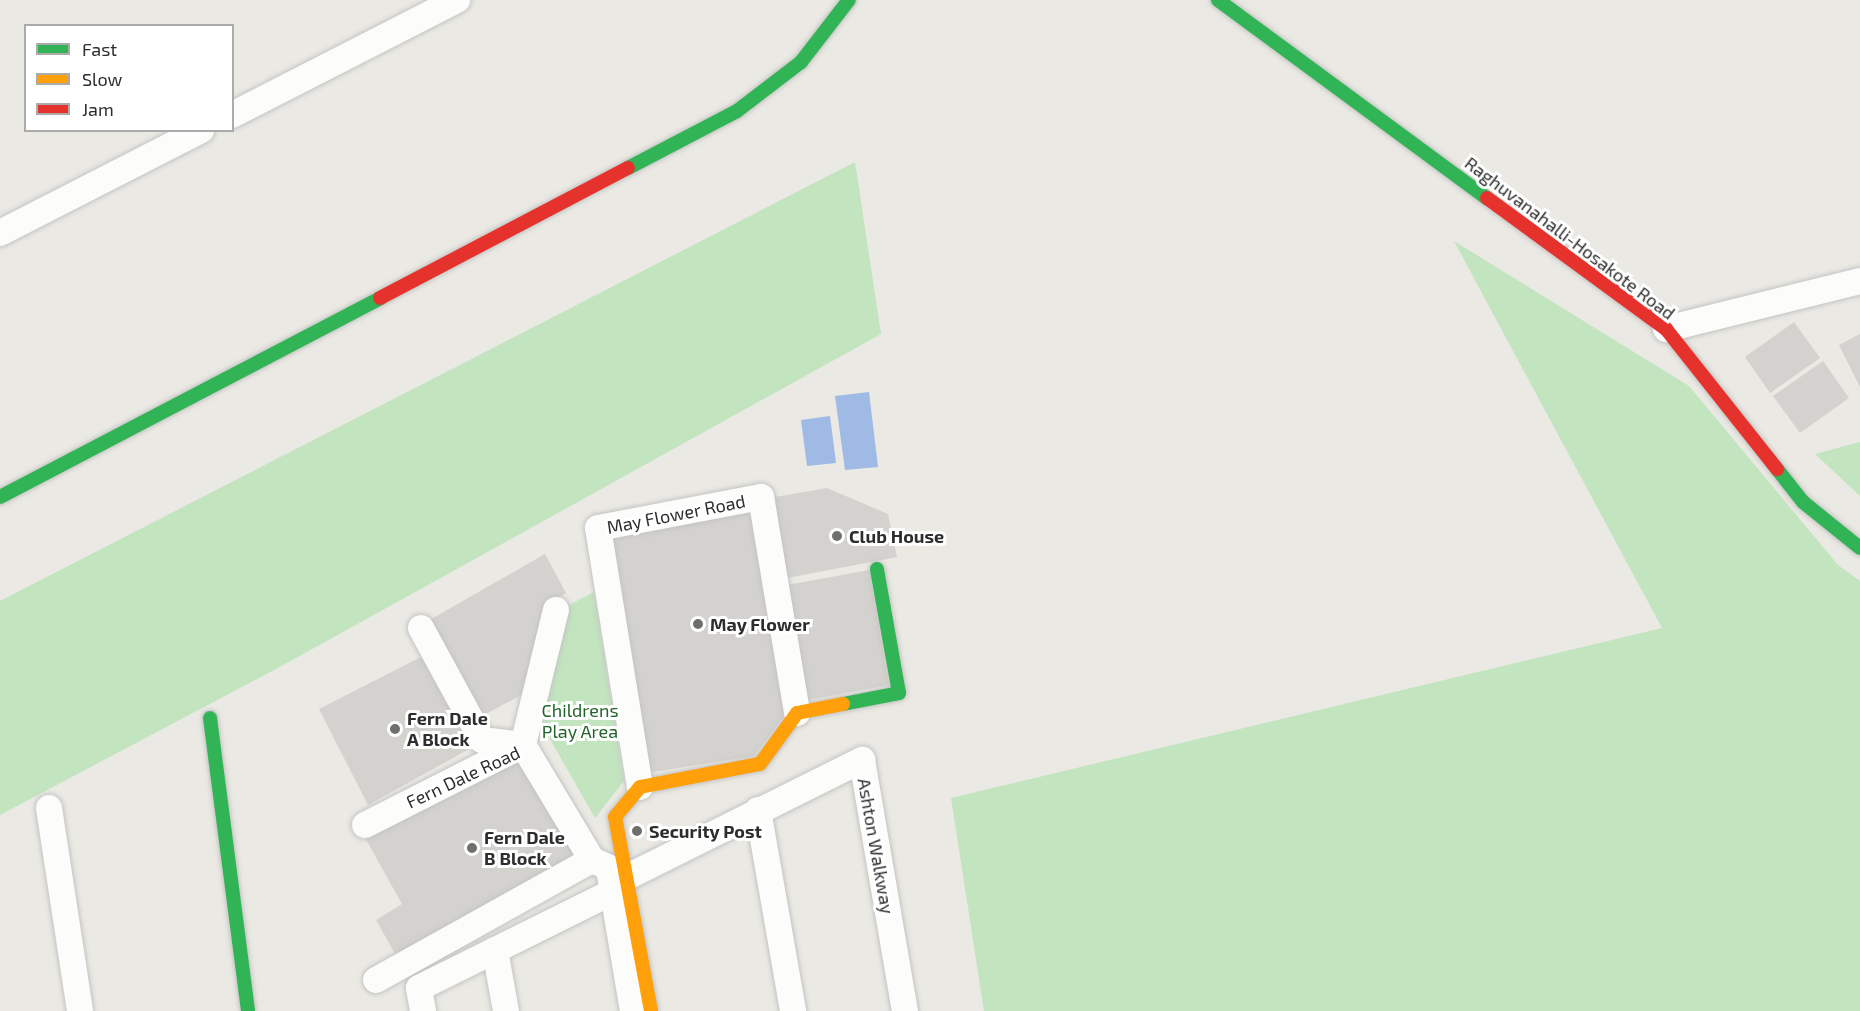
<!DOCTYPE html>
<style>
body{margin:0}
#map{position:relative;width:1860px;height:1011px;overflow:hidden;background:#eae9e3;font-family:"Exo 2",sans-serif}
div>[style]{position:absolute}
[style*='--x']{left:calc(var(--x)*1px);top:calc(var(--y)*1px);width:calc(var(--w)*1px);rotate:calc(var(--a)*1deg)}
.green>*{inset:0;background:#c2e4bf}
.water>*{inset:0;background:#9ebae5}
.building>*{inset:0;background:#d3d2ce}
.roads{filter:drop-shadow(0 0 2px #c4c4c3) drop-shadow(0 0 2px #c4c4c3)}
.street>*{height:26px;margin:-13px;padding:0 13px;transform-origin:13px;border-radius:13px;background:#fcfcfb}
.fast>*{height:14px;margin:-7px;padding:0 7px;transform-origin:7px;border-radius:7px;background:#30b455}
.slow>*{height:14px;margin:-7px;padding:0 7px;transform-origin:7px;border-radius:7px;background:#ff9f0a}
.jam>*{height:14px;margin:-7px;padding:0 7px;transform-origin:7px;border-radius:7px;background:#e5322d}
.dots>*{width:16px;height:16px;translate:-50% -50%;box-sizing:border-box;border:3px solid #fff;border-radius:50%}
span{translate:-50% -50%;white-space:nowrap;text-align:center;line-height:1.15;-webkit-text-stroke:6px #fff;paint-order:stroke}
.street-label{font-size:18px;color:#2d2d2d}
.poi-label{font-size:18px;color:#2d2d2d;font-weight:700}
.left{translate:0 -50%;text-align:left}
.park-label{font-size:18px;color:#21652a}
.legend{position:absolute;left:24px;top:24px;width:210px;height:108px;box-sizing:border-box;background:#fff;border:2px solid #ababab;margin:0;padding:8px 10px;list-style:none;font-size:18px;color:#2d2d2d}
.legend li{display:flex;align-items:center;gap:12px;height:30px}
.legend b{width:30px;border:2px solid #ababab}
</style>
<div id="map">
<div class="green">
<i style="clip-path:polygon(855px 162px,881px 334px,287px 663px,0 815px,0 601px)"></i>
<i style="clip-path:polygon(1454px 241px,1689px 386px,1838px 565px,1860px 581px,1860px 1011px,984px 1011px,951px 798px,1662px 628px)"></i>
<i style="clip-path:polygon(1860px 442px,1860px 496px,1815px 454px)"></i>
<i style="clip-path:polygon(594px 592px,624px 781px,595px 818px,546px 732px,544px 717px,569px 605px)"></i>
</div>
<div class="water">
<i style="clip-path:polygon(869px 392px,878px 467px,845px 470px,835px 396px)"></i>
<i style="clip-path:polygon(830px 416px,836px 463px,807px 466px,801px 420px)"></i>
</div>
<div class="building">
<i style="clip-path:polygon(1794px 322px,1820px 358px,1770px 393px,1745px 357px)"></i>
<i style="clip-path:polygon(1860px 334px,1860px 387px,1839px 345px)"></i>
<i style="clip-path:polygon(1823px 361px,1849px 398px,1800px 433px,1773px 396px)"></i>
<i style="clip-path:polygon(827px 488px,888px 514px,897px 557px,787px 578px,775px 497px)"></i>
<i style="clip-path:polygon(753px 506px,788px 711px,754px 756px,647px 773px,610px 536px)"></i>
<i style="clip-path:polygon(545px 554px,566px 593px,551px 603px,531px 690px,478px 718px,426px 622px)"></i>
<i style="clip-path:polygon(869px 570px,889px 685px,802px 701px,782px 586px)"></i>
<i style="clip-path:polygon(421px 657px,471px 748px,368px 805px,319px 709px)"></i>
<i style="clip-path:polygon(520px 755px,581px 859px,398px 959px,376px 920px,402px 904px,364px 836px)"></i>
</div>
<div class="roads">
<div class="street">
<i style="--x:232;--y:115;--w:253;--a:-27.1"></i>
<i style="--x:0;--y:233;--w:226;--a:-27.1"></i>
<i style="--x:1666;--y:329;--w:200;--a:-13.9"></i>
<i style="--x:421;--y:628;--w:128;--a:61.4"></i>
<i style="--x:482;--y:740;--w:41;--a:7"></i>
<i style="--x:523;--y:745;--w:134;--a:59"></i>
<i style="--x:592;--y:860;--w:17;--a:24"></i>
<i style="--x:523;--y:745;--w:139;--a:-76.3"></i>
<i style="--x:640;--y:787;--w:262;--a:-99.2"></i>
<i style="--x:598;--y:528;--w:166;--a:-10.8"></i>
<i style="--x:761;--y:497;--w:219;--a:80.5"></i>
<i style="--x:49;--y:808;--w:205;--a:81.3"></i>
<i style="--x:758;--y:810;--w:204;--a:80.1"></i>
<i style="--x:365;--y:825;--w:177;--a:-26.9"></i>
<i style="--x:610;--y:875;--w:138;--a:80.4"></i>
<i style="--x:627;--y:877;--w:263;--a:-26.5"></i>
<i style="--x:862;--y:760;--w:255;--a:80.3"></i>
<i style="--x:495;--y:950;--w:62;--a:79.8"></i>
<i style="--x:376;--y:980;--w:247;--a:-29.1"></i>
<i style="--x:423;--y:1011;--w:23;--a:-100"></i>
<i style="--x:419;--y:988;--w:216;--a:-26.4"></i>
</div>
<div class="fast">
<i style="--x:1218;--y:0;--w:334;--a:36.4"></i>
<i style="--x:628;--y:168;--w:123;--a:-27.6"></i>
<i style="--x:737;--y:111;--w:81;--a:-37.4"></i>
<i style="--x:801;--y:62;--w:78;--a:-52.3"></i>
<i style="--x:1777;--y:469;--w:42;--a:51.8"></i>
<i style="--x:1803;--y:502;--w:73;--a:38.9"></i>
<i style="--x:0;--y:497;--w:429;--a:-27.6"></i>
<i style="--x:843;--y:704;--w:57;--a:-11.1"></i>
<i style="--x:899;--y:693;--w:126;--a:-100.1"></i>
<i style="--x:210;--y:718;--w:295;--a:82.6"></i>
</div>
<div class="slow">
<i style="--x:651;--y:1011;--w:197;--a:-100.5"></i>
<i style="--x:615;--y:817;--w:39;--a:-50"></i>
<i style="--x:640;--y:787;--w:122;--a:-10.9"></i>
<i style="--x:760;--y:764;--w:63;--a:-54"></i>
<i style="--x:797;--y:713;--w:47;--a:-11.1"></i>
</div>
<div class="jam">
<i style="--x:1487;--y:198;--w:222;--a:36.2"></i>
<i style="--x:1666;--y:329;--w:179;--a:51.6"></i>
<i style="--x:380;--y:298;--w:280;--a:-27.7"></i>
</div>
</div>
<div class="dots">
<i style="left:837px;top:536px;background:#6f6f6d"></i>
<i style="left:698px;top:624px;background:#6f6f6d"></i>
<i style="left:395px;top:729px;background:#6f6f6d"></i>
<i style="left:637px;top:831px;background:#6f6f6d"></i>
<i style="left:472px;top:848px;background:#6f6f6d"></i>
</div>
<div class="street-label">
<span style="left:1570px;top:238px;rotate:37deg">Raghuvanahalli-Hosakote Road</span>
<span style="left:676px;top:514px;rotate:-11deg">May Flower Road</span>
<span style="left:463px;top:777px;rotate:-25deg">Fern Dale Road</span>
<span style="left:876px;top:846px;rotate:80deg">Ashton Walkway</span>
</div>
<div class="poi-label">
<span class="left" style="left:849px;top:536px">Club House</span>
<span class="left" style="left:710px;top:624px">May Flower</span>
<span class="left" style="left:407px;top:729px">Fern Dale<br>A Block</span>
<span class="left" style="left:649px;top:831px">Security Post</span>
<span class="left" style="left:484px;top:848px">Fern Dale<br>B Block</span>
</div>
<div class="park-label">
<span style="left:580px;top:721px">Childrens<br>Play Area</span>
</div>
<ul class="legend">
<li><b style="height:8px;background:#30b455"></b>Fast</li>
<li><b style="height:8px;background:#ff9f0a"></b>Slow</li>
<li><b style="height:8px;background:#e5322d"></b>Jam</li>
</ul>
</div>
